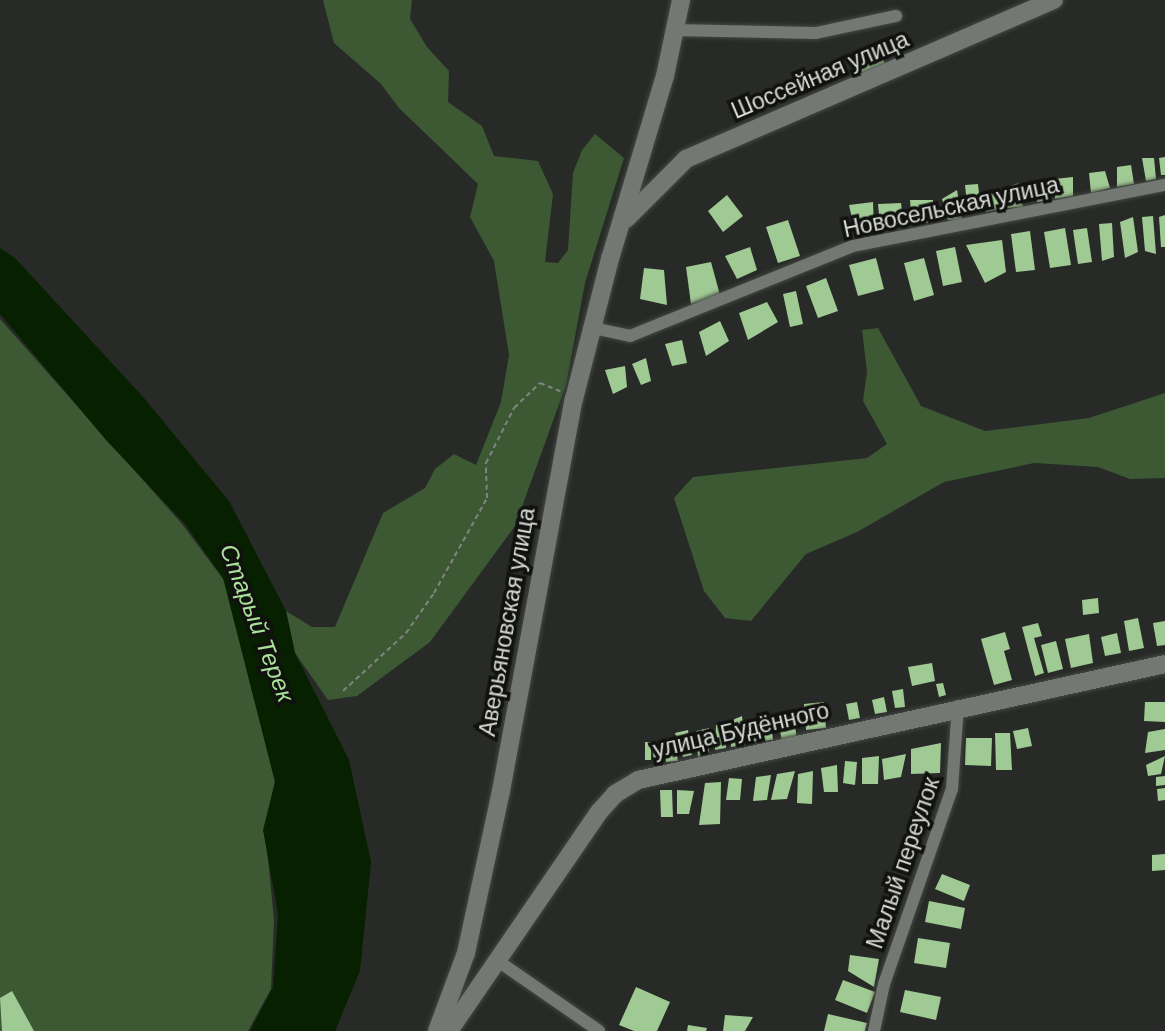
<!DOCTYPE html>
<meta charset="utf-8">
<style>
body{margin:0}
#map{position:relative;width:1165px;height:1031px;overflow:hidden;background:#272a26;font-family:"DM Sans",sans-serif}
div>[style]{position:absolute}
[style*='--x']{left:calc(var(--x)*1px);top:calc(var(--y)*1px);width:calc(var(--w)*1px);rotate:calc(var(--a)*1deg)}
.green>*{inset:0;background:#3c5934}
.water>*{inset:0;background:#062000}
.building>*{inset:0;background:#a0ca94}
.path>*{height:2px;margin-top:-1px;transform-origin:0;background:repeating-linear-gradient(90deg,#808380 0 5px,transparent 0 8.5px)}
.roads{filter:drop-shadow(0 0 2px #444743) drop-shadow(0 0 2px #444743)}
.street>*{height:12px;margin:-6px;padding:0 6px;transform-origin:6px;border-radius:6px;background:#747872}
.secondary>*{height:18px;margin:-9px;padding:0 9px;transform-origin:9px;border-radius:9px;background:#747872}
span{translate:-50% -50%;white-space:nowrap;text-align:center;line-height:1.15;-webkit-text-stroke:7px #111210;paint-order:stroke}
.street-label{font-size:23px;color:#d7dad7}
.water-label{font-size:24px;color:#a9e298;font-style:italic}
</style>
<div id="map">
<div class="green">
<i style="clip-path:polygon(323px 0,412px 0,410px 19px,427px 47px,449px 71px,448px 102px,482px 126px,494px 156px,538px 161px,553px 194px,545px 262px,558px 263px,568px 250px,573px 173px,582px 150px,595px 134px,624px 158px,585px 283px,566px 385px,515px 526px,430px 642px,357px 696px,328px 700px,295px 653px,286px 611px,312px 627px,335px 627px,383px 513px,425px 488px,435px 469px,454px 454px,476px 465px,501px 402px,509px 355px,494px 261px,470px 217px,478px 184px,399px 108px,381px 84px,334px 43px)"></i>
<i style="clip-path:polygon(0 319px,182px 524px,226px 583px,275px 781px,265px 828px,274px 920px,271px 989px,248px 1031px,0 1031px)"></i>
<i style="clip-path:polygon(878px 328px,921px 406px,985px 431px,1089px 418px,1165px 393px,1165px 478px,1130px 479px,1098px 467px,1034px 463px,944px 482px,857px 532px,806px 554px,751px 621px,725px 618px,704px 591px,674px 498px,693px 477px,867px 458px,887px 444px,863px 401px,867px 372px,862px 330px)"></i>
</div>
<div class="water">
<i style="clip-path:polygon(0 248px,16px 259px,143px 397px,229px 501px,286px 611px,295px 653px,349px 760px,371px 862px,360px 971px,335px 1031px,250px 1031px,273px 987px,278px 914px,263px 830px,275px 782px,223px 578px,185px 524px,106px 440px,0 314px)"></i>
</div>
<div class="building">
<i style="clip-path:polygon(879px 50px,886px 66px,857px 78px,853px 69px,863px 66px,863px 57px)"></i>
<i style="clip-path:polygon(1165px 157px,1165px 175px,1161px 175px,1159px 158px)"></i>
<i style="clip-path:polygon(1142px 158px,1154px 158px,1156px 179px,1146px 181px)"></i>
<i style="clip-path:polygon(1131px 165px,1134px 184px,1117px 187px,1117px 167px)"></i>
<i style="clip-path:polygon(1105px 171px,1110px 188px,1091px 193px,1089px 173px)"></i>
<i style="clip-path:polygon(1073px 177px,1073px 196px,1055px 199px,1054px 179px)"></i>
<i style="clip-path:polygon(1019px 183px,1023px 207px,1007px 208px,1007px 187px)"></i>
<i style="clip-path:polygon(978px 184px,981px 212px,968px 213px,965px 185px)"></i>
<i style="clip-path:polygon(1035px 184px,1047px 184px,1051px 200px,1037px 202px)"></i>
<i style="clip-path:polygon(957px 190px,962px 220px,948px 220px,942px 199px)"></i>
<i style="clip-path:polygon(998px 193px,999px 209px,986px 212px,986px 194px)"></i>
<i style="clip-path:polygon(727px 195px,743px 216px,723px 232px,708px 211px)"></i>
<i style="clip-path:polygon(910px 200px,933px 200px,932px 222px,912px 225px)"></i>
<i style="clip-path:polygon(873px 202px,874px 230px,855px 232px,849px 205px)"></i>
<i style="clip-path:polygon(901px 203px,904px 226px,880px 226px,878px 204px)"></i>
<i style="clip-path:polygon(1165px 215px,1165px 247px,1161px 247px,1159px 217px)"></i>
<i style="clip-path:polygon(1153px 216px,1156px 254px,1145px 251px,1142px 217px)"></i>
<i style="clip-path:polygon(1133px 217px,1138px 252px,1125px 258px,1120px 222px)"></i>
<i style="clip-path:polygon(788px 220px,800px 256px,778px 263px,766px 227px)"></i>
<i style="clip-path:polygon(1112px 223px,1114px 257px,1102px 261px,1099px 224px)"></i>
<i style="clip-path:polygon(1065px 228px,1071px 265px,1050px 268px,1044px 232px)"></i>
<i style="clip-path:polygon(1087px 228px,1092px 262px,1078px 264px,1073px 230px)"></i>
<i style="clip-path:polygon(1030px 231px,1035px 270px,1016px 272px,1011px 234px)"></i>
<i style="clip-path:polygon(1002px 240px,1006px 272px,985px 283px,966px 245px)"></i>
<i style="clip-path:polygon(750px 247px,757px 270px,737px 279px,725px 256px)"></i>
<i style="clip-path:polygon(955px 247px,962px 282px,943px 286px,936px 251px)"></i>
<i style="clip-path:polygon(876px 258px,884px 289px,858px 296px,849px 265px)"></i>
<i style="clip-path:polygon(924px 258px,934px 295px,914px 301px,904px 263px)"></i>
<i style="clip-path:polygon(711px 262px,720px 295px,691px 304px,686px 267px)"></i>
<i style="clip-path:polygon(644px 268px,664px 270px,667px 305px,640px 299px)"></i>
<i style="clip-path:polygon(826px 278px,838px 311px,818px 318px,806px 286px)"></i>
<i style="clip-path:polygon(796px 291px,803px 324px,790px 327px,783px 294px)"></i>
<i style="clip-path:polygon(767px 302px,778px 322px,748px 340px,739px 313px)"></i>
<i style="clip-path:polygon(720px 321px,729px 341px,706px 356px,699px 332px)"></i>
<i style="clip-path:polygon(682px 340px,687px 363px,672px 366px,665px 344px)"></i>
<i style="clip-path:polygon(646px 358px,651px 381px,641px 385px,632px 364px)"></i>
<i style="clip-path:polygon(625px 366px,627px 387px,613px 394px,605px 370px)"></i>
<i style="clip-path:polygon(1098px 598px,1099px 613px,1083px 615px,1082px 600px)"></i>
<i style="clip-path:polygon(1138px 618px,1144px 648px,1129px 651px,1124px 621px)"></i>
<i style="clip-path:polygon(1165px 621px,1165px 645px,1157px 646px,1153px 623px)"></i>
<i style="clip-path:polygon(1038px 623px,1042px 636px,1034px 638px,1044px 673px,1035px 676px,1022px 627px)"></i>
<i style="clip-path:polygon(1005px 632px,1010px 649px,1004px 651px,1012px 680px,994px 685px,981px 639px)"></i>
<i style="clip-path:polygon(1117px 633px,1121px 653px,1105px 656px,1101px 637px)"></i>
<i style="clip-path:polygon(1089px 634px,1093px 663px,1071px 668px,1065px 639px)"></i>
<i style="clip-path:polygon(1056px 641px,1063px 669px,1048px 673px,1041px 645px)"></i>
<i style="clip-path:polygon(932px 663px,935px 681px,912px 686px,908px 667px)"></i>
<i style="clip-path:polygon(943px 683px,946px 695px,939px 697px,936px 684px)"></i>
<i style="clip-path:polygon(903px 689px,905px 707px,895px 708px,892px 691px)"></i>
<i style="clip-path:polygon(884px 697px,887px 712px,875px 714px,872px 700px)"></i>
<i style="clip-path:polygon(824px 702px,826px 728px,806px 730px,804px 704px)"></i>
<i style="clip-path:polygon(857px 702px,860px 718px,849px 720px,846px 704px)"></i>
<i style="clip-path:polygon(1145px 702px,1165px 702px,1165px 722px,1144px 721px)"></i>
<i style="clip-path:polygon(793px 713px,797px 739px,782px 741px,777px 716px)"></i>
<i style="clip-path:polygon(742px 716px,745px 745px,731px 747px,730px 721px)"></i>
<i style="clip-path:polygon(771px 720px,773px 740px,762px 741px,759px 722px)"></i>
<i style="clip-path:polygon(754px 721px,757px 741px,750px 742px,748px 724px)"></i>
<i style="clip-path:polygon(726px 722px,726px 748px,715px 750px,716px 725px)"></i>
<i style="clip-path:polygon(709px 728px,709px 753px,698px 757px,696px 731px)"></i>
<i style="clip-path:polygon(1028px 728px,1032px 746px,1017px 749px,1013px 731px)"></i>
<i style="clip-path:polygon(1165px 729px,1165px 750px,1145px 753px,1148px 732px)"></i>
<i style="clip-path:polygon(688px 730px,692px 755px,683px 757px,675px 733px)"></i>
<i style="clip-path:polygon(995px 733px,1010px 733px,1012px 770px,996px 770px)"></i>
<i style="clip-path:polygon(674px 738px,678px 761px,666px 762px,664px 739px)"></i>
<i style="clip-path:polygon(966px 738px,992px 738px,991px 766px,965px 765px)"></i>
<i style="clip-path:polygon(645px 742px,651px 742px,651px 760px,645px 760px)"></i>
<i style="clip-path:polygon(660px 743px,660px 763px,654px 762px,652px 744px)"></i>
<i style="clip-path:polygon(941px 743px,940px 773px,911px 774px,911px 749px)"></i>
<i style="clip-path:polygon(906px 754px,901px 777px,884px 780px,882px 759px)"></i>
<i style="clip-path:polygon(879px 756px,878px 784px,862px 784px,862px 758px)"></i>
<i style="clip-path:polygon(1165px 756px,1161px 774px,1148px 776px,1146px 765px)"></i>
<i style="clip-path:polygon(845px 761px,857px 762px,855px 785px,843px 783px)"></i>
<i style="clip-path:polygon(837px 765px,838px 792px,824px 792px,821px 768px)"></i>
<i style="clip-path:polygon(795px 771px,787px 799px,771px 800px,777px 774px)"></i>
<i style="clip-path:polygon(813px 771px,812px 804px,797px 803px,798px 774px)"></i>
<i style="clip-path:polygon(771px 775px,767px 800px,753px 801px,756px 777px)"></i>
<i style="clip-path:polygon(1165px 776px,1165px 785px,1156px 786px,1156px 777px)"></i>
<i style="clip-path:polygon(729px 778px,742px 779px,740px 800px,726px 800px)"></i>
<i style="clip-path:polygon(721px 782px,720px 824px,699px 825px,705px 783px)"></i>
<i style="clip-path:polygon(1165px 788px,1165px 800px,1158px 801px,1157px 789px)"></i>
<i style="clip-path:polygon(660px 790px,672px 790px,673px 817px,661px 817px)"></i>
<i style="clip-path:polygon(677px 790px,694px 791px,689px 814px,677px 814px)"></i>
<i style="clip-path:polygon(1165px 854px,1165px 870px,1152px 871px,1152px 855px)"></i>
<i style="clip-path:polygon(942px 874px,970px 885px,964px 901px,935px 889px)"></i>
<i style="clip-path:polygon(929px 901px,965px 908px,961px 929px,925px 922px)"></i>
<i style="clip-path:polygon(918px 938px,950px 943px,946px 968px,914px 963px)"></i>
<i style="clip-path:polygon(850px 955px,879px 959px,874px 987px,848px 971px)"></i>
<i style="clip-path:polygon(843px 980px,875px 992px,867px 1013px,835px 1000px)"></i>
<i style="clip-path:polygon(636px 987px,670px 1002px,657px 1031px,634px 1031px,619px 1025px)"></i>
<i style="clip-path:polygon(905px 990px,941px 997px,936px 1020px,900px 1012px)"></i>
<i style="clip-path:polygon(12px 991px,34px 1031px,2px 1031px,0 998px)"></i>
<i style="clip-path:polygon(828px 1014px,867px 1023px,865px 1031px,824px 1031px)"></i>
<i style="clip-path:polygon(725px 1015px,753px 1017px,745px 1031px,723px 1031px)"></i>
<i style="clip-path:polygon(688px 1025px,707px 1028px,706px 1031px,687px 1031px)"></i>
</div>
<div class="path">
<i style="--x:343;--y:691;--w:86;--a:-42.6"></i>
<i style="--x:406;--y:633;--w:49;--a:-55"></i>
<i style="--x:434;--y:593;--w:109;--a:-60.8"></i>
<i style="--x:487;--y:498;--w:35;--a:-92"></i>
<i style="--x:486;--y:463;--w:62;--a:-63"></i>
<i style="--x:514;--y:408;--w:36;--a:-44"></i>
<i style="--x:540;--y:383;--w:22;--a:22"></i>
</div>
<div class="roads">
<div class="street">
<i style="--x:673;--y:30;--w:143;--a:1.2"></i>
<i style="--x:816;--y:33;--w:82;--a:-12"></i>
<i style="--x:593;--y:328;--w:38;--a:12"></i>
<i style="--x:630;--y:336;--w:240;--a:-22"></i>
<i style="--x:853;--y:246;--w:318;--a:-11.1"></i>
<i style="--x:498;--y:961;--w:123;--a:34.7"></i>
<i style="--x:874;--y:1031;--w:48;--a:-78"></i>
<i style="--x:884;--y:984;--w:207;--a:-70.8"></i>
<i style="--x:952;--y:789;--w:83;--a:-85.9"></i>
</div>
<div class="secondary">
<i style="--x:626;--y:219;--w:85;--a:-45"></i>
<i style="--x:686;--y:159;--w:401;--a:-23.4"></i>
<i style="--x:437;--y:1031;--w:83;--a:-69.6"></i>
<i style="--x:466;--y:953;--w:166;--a:-77.8"></i>
<i style="--x:501;--y:791;--w:399;--a:-79.5"></i>
<i style="--x:574;--y:399;--w:145;--a:-75.6"></i>
<i style="--x:610;--y:259;--w:191;--a:-73.3"></i>
<i style="--x:665;--y:76;--w:78;--a:-78.1"></i>
<i style="--x:449;--y:1031;--w:265;--a:-55.6"></i>
<i style="--x:599;--y:812;--w:24;--a:-48"></i>
<i style="--x:615;--y:794;--w:27;--a:-31"></i>
<i style="--x:638;--y:780;--w:540;--a:-12.41"></i>
</div>
</div>
<div class="street-label">
<span style="left:820px;top:75px;rotate:-23deg">Шоссейная улица</span>
<span style="left:951px;top:207px;rotate:-12deg">Новосельская улица</span>
<span style="left:507px;top:622px;rotate:-80deg">Аверьяновская улица</span>
<span style="left:741px;top:730px;rotate:-13deg">улица Будённого</span>
<span style="left:903px;top:863px;rotate:-71deg">Малый переулок</span>
</div>
<div class="water-label">
<span style="left:257px;top:623px;rotate:69deg">Старый Терек</span>
</div>
</div>
